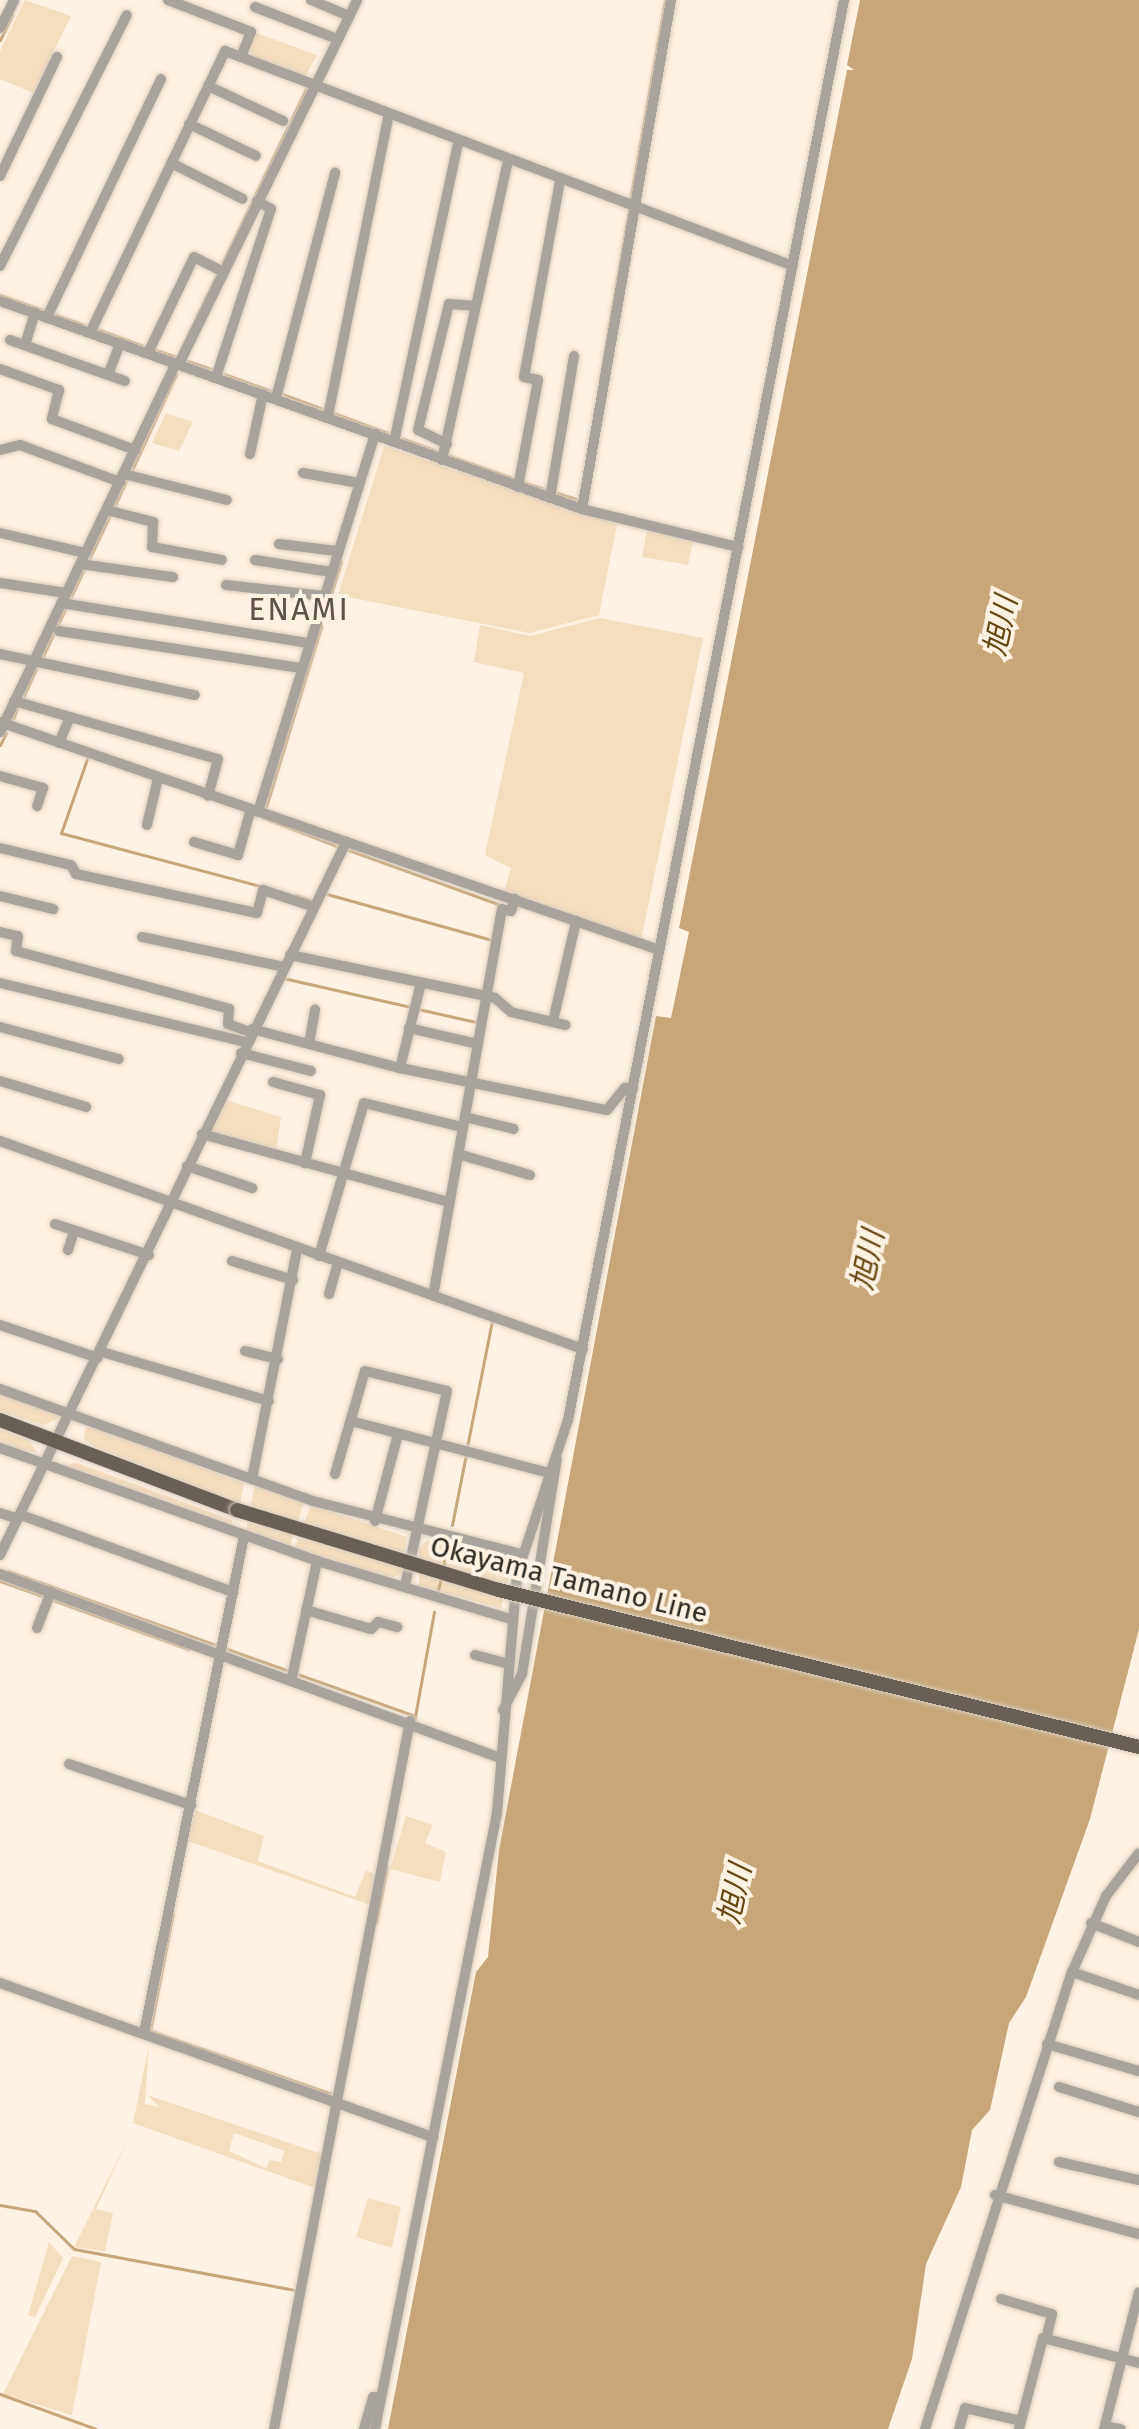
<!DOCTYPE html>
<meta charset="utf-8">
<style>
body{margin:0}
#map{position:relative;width:1139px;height:2429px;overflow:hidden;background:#fff2e2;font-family:"Fira Sans","Noto Sans JP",sans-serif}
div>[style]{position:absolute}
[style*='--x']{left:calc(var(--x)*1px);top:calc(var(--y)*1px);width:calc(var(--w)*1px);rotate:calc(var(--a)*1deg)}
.green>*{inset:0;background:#f6ddbd}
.water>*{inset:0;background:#c8a67a}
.stream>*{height:3px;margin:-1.5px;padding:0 1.5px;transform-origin:1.5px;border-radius:1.5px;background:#c8a67a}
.roads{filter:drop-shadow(0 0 2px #d9cebf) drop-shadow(0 0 2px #d9cebf)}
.minor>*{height:10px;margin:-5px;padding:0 5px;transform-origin:5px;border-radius:5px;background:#a8a39c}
.major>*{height:14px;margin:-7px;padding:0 7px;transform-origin:7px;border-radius:7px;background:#696054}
.bridges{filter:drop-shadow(0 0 2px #d9cebf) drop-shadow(0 0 2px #d9cebf)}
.major-bridge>*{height:14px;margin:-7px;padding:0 7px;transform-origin:7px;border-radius:7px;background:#696054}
span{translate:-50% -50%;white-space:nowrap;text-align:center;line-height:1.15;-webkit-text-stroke:8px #fff2e2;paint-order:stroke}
.street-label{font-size:28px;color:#2d2822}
.water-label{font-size:30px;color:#694612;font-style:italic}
.quarter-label{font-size:32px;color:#5d5245;letter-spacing:2px}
</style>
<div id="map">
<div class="green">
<i style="clip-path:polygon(25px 0,71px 16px,33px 93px,0 79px,0 51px)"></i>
<i style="clip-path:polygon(254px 32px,317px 55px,305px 77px,245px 54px)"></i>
<i style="clip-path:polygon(166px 413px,193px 422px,179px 451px,152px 443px)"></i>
<i style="clip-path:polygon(384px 446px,617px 524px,599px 615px,529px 633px,338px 595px)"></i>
<i style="clip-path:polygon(647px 529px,693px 541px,688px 565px,642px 557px)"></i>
<i style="clip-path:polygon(600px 618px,703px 638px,641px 941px,504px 892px,511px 868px,485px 855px,524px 673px,474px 662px,480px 625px,530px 636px)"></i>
<i style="clip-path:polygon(226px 1100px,281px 1117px,276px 1151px,210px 1134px)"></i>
<i style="clip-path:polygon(0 1393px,58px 1415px,60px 1418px,43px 1425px,0 1411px)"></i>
<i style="clip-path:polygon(86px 1425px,244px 1483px,240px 1504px,101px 1449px,84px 1440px)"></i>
<i style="clip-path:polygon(0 1429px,30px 1441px,37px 1453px,0 1444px)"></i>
<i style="clip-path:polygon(75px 1462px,232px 1520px,232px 1527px,64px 1467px)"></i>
<i style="clip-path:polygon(255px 1483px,304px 1502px,290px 1545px,246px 1530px)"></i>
<i style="clip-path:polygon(311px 1505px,407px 1537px,401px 1574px,389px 1579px,295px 1547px)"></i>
<i style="clip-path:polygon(427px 1540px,506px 1557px,512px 1565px,501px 1608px,419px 1586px,419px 1549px)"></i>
<i style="clip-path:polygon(195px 1810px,264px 1836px,258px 1861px,355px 1897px,366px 1870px,378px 1876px,373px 1906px,188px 1841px)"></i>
<i style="clip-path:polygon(406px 1816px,433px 1825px,425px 1843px,446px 1852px,440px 1882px,390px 1869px)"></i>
<i style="clip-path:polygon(evenodd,149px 2045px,145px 2104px,160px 2107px,147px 2095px,322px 2154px,315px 2188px,133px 2123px,149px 2045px,234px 2133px,285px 2151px,281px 2162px,270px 2160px,266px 2168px,229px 2151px,234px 2133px)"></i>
<i style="clip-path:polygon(128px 2139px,96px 2209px,113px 2213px,105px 2251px,74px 2247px)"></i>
<i style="clip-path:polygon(368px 2198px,401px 2207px,392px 2248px,356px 2237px)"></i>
<i style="clip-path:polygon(49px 2242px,63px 2258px,35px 2317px,28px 2315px)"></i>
<i style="clip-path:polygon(72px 2256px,101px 2262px,72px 2415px,3px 2394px)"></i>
</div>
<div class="water">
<i style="clip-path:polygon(860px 0,1139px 0,1139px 1629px,1090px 1819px,1026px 1997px,1009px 2023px,990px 2110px,972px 2130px,961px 2187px,926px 2264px,912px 2359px,888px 2429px,388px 2429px,476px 1972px,488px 1957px,499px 1850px,656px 1016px,671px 1018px,689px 932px,679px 928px,847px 70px,854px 70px,847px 65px)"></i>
</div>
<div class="stream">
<i style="--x:0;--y:40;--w:28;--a:-64"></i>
<i style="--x:630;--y:201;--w:204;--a:-80.1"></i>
<i style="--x:0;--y:295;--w:96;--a:19.6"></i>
<i style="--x:97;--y:329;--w:52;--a:20.2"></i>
<i style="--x:153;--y:349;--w:65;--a:19"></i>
<i style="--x:177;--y:357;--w:300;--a:-64.3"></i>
<i style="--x:221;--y:373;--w:56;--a:19.7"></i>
<i style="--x:600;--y:379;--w:172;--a:-80.3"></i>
<i style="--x:282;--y:394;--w:116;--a:20.2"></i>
<i style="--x:398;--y:437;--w:45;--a:19.7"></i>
<i style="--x:447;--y:455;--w:72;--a:19.4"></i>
<i style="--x:131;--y:472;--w:108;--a:-65.3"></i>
<i style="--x:522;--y:482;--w:60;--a:17.5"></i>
<i style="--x:113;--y:509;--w:33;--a:-65"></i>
<i style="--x:87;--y:563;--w:53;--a:-64.4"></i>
<i style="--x:41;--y:660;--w:101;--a:-64.7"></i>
<i style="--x:22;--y:700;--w:36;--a:-66"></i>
<i style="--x:13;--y:719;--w:14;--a:-69"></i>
<i style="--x:0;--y:745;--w:13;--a:-63"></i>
<i style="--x:88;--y:756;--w:82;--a:109.3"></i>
<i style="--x:61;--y:833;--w:210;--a:14.9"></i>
<i style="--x:265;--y:810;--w:260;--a:-73"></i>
<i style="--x:262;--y:817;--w:83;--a:21.3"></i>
<i style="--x:346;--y:849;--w:170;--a:19.9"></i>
<i style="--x:327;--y:894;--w:174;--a:15.6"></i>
<i style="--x:295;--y:895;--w:20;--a:18"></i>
<i style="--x:283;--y:978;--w:131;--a:12.8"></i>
<i style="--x:418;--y:1009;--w:64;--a:12.7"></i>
<i style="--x:467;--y:1447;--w:128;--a:-78.8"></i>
<i style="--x:452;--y:1525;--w:72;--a:-78.8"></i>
<i style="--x:443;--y:1567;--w:20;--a:-79"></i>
<i style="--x:8;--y:1571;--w:432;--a:19.6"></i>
<i style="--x:0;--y:1581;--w:48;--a:19.6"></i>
<i style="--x:438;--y:1590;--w:12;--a:-76"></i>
<i style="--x:53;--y:1600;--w:144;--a:19.9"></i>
<i style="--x:414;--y:1722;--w:112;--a:-79.7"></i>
<i style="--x:376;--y:1923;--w:57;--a:-78.9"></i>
<i style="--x:150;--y:2031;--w:120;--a:-79"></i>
<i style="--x:151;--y:2031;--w:195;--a:19.2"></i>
<i style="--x:0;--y:2205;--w:36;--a:10"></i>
<i style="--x:35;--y:2211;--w:54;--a:44.3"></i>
<i style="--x:74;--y:2249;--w:226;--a:10.5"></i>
<i style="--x:0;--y:2394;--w:102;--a:20"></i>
</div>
<div class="roads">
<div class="minor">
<i style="--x:168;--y:0;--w:89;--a:21.1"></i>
<i style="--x:251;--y:32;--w:27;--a:112"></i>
<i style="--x:311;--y:0;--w:41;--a:22.8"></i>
<i style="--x:255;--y:7;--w:88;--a:21.3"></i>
<i style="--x:0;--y:28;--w:31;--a:-63"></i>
<i style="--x:208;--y:86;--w:83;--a:25"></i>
<i style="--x:189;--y:124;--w:74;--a:25.5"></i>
<i style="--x:171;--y:163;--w:80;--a:26.6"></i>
<i style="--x:0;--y:176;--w:132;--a:-64.4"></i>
<i style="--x:0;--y:266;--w:281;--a:-63.2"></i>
<i style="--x:0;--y:301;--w:618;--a:19.67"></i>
<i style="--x:582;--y:509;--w:161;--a:13.7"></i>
<i style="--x:47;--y:317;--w:264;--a:-64.4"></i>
<i style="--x:90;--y:333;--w:313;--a:-64.4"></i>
<i style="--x:225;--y:51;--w:607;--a:20.73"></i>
<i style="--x:10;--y:340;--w:122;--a:19.6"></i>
<i style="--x:25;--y:345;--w:34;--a:-73"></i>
<i style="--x:148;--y:353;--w:106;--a:-64.4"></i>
<i style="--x:194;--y:257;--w:31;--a:27"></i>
<i style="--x:179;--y:364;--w:405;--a:-63.9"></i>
<i style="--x:0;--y:369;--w:63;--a:19.6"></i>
<i style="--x:59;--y:390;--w:30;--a:104"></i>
<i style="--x:52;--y:419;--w:89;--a:20.5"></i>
<i style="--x:108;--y:375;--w:34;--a:-69"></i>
<i style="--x:216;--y:377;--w:177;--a:-71.9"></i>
<i style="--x:271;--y:209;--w:16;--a:-150"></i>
<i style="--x:276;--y:398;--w:233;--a:-75.3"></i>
<i style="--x:328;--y:416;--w:308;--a:-78.6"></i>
<i style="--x:394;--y:442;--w:306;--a:-77.9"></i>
<i style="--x:447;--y:444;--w:32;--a:-154"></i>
<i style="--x:418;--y:430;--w:130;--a:-76.2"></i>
<i style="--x:449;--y:304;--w:27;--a:4"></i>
<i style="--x:476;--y:306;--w:149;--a:-77.6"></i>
<i style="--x:0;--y:450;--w:21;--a:-14"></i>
<i style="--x:20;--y:445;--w:107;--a:20.3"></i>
<i style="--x:250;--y:454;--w:61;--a:-77.8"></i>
<i style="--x:442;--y:460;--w:158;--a:-77.6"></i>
<i style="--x:303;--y:473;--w:57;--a:10.1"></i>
<i style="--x:124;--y:474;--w:106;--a:14.2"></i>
<i style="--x:518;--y:487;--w:109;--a:-79.4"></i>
<i style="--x:538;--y:380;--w:14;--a:-168"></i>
<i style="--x:524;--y:377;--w:200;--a:-79.6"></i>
<i style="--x:550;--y:498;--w:144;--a:-80.4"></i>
<i style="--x:582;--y:509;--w:517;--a:-80.08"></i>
<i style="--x:107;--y:510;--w:48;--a:14.6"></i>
<i style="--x:153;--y:522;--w:25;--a:92"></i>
<i style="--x:152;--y:547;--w:71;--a:10.5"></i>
<i style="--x:0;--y:533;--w:87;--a:13.2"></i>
<i style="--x:279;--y:544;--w:58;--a:6.9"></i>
<i style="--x:255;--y:560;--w:77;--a:9"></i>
<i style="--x:80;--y:564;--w:94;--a:8"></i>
<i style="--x:0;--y:583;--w:67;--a:8.6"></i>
<i style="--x:226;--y:585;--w:99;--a:6.4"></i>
<i style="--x:61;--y:603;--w:251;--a:9.2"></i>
<i style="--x:59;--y:631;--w:246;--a:8.7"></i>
<i style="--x:0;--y:654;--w:199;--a:11.9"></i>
<i style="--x:14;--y:701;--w:212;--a:15.9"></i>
<i style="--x:218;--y:759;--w:38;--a:105"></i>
<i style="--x:0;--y:722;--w:697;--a:19.08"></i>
<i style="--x:0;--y:732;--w:409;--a:-64.5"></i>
<i style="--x:59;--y:743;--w:26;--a:-67"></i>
<i style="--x:0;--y:776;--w:45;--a:15.6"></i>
<i style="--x:43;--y:788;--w:19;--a:108"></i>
<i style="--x:258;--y:812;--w:396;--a:-72.8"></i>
<i style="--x:147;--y:825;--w:48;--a:-76.8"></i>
<i style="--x:194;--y:842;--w:46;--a:16.5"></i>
<i style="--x:238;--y:855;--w:45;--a:-74.4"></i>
<i style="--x:0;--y:848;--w:73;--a:13.5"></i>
<i style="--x:71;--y:865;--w:10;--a:61"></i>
<i style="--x:76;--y:874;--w:185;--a:12.2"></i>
<i style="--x:257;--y:913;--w:24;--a:-75"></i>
<i style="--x:263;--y:890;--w:54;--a:18.4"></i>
<i style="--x:0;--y:896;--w:55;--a:13.8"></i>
<i style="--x:0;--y:932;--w:18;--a:13"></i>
<i style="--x:18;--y:936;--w:15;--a:98"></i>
<i style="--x:16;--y:951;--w:221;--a:15.2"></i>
<i style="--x:229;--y:1009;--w:15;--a:94"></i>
<i style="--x:228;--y:1024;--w:23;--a:20"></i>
<i style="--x:142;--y:937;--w:145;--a:11.9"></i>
<i style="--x:290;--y:955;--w:209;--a:11.8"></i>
<i style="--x:495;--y:998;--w:21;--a:41"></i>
<i style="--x:511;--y:1012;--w:56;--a:13.5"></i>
<i style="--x:0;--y:983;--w:253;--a:13.5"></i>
<i style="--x:421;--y:983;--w:88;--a:103.9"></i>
<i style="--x:400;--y:1068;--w:211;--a:11.5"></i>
<i style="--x:607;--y:1110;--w:28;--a:-51"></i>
<i style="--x:625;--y:1088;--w:8;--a:7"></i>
<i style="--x:553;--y:1021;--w:103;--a:-77"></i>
<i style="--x:0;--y:1027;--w:123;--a:15.1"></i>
<i style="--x:409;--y:1028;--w:71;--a:13.1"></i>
<i style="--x:252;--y:1029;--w:153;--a:14.8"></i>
<i style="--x:309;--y:1044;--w:35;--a:-80"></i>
<i style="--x:241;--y:1053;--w:72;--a:14.4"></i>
<i style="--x:0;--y:1081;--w:90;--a:16.8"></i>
<i style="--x:273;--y:1082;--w:49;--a:15.5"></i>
<i style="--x:320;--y:1095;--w:70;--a:102.4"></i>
<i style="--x:465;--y:1117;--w:50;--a:13.8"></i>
<i style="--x:202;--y:1134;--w:256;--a:15.4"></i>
<i style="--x:0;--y:1141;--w:619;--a:19.64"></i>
<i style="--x:458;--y:1154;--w:75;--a:16.3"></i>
<i style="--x:187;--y:1166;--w:69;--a:18.7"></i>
<i style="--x:55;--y:1224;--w:99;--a:18.3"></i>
<i style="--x:68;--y:1250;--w:20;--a:-72"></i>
<i style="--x:319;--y:1256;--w:159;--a:-73.6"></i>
<i style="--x:364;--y:1103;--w:101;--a:13.8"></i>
<i style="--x:232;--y:1261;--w:64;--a:17.3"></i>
<i style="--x:329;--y:1294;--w:32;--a:-74"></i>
<i style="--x:433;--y:1296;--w:393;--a:-79.9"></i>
<i style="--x:502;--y:909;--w:9;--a:13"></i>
<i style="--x:511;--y:911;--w:13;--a:-72"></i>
<i style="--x:0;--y:1325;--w:103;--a:18.6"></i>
<i style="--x:245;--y:1351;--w:34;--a:14"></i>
<i style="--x:102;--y:1352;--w:174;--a:16.4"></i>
<i style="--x:0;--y:1389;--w:332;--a:19.7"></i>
<i style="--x:313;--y:1501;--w:215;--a:14.3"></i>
<i style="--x:351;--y:1421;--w:205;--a:14.7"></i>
<i style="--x:0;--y:1448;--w:337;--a:19.6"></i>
<i style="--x:317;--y:1561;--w:202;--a:16.7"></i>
<i style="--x:335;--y:1474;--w:107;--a:-73.8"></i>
<i style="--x:365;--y:1371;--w:84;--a:13.7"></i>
<i style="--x:447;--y:1391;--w:199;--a:102.2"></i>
<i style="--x:252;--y:1479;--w:234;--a:-78.9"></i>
<i style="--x:0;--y:1513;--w:19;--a:18"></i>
<i style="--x:21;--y:1515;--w:226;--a:20"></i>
<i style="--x:375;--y:1521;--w:90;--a:-75.2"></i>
<i style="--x:0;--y:1555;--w:793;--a:-64.11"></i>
<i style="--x:0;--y:1574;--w:533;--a:20.2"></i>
<i style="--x:306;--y:1610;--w:68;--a:16.3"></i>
<i style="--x:371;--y:1629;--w:10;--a:-45"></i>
<i style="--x:378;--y:1622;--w:20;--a:15"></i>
<i style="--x:37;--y:1628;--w:39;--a:-69"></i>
<i style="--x:475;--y:1655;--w:31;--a:15"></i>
<i style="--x:292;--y:1677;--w:119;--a:-77.8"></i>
<i style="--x:503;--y:1710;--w:41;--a:-62.2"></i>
<i style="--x:522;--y:1674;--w:218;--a:-80.8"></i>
<i style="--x:69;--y:1764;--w:129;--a:18.6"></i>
<i style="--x:1091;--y:1923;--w:52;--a:21.6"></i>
<i style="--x:1072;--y:1972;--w:71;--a:18.9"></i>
<i style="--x:0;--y:1983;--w:460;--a:19.6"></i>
<i style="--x:144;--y:2033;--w:507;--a:-78.62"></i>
<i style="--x:1047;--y:2044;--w:96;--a:16.4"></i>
<i style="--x:1059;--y:2087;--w:84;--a:17.4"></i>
<i style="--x:1059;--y:2162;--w:82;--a:12.7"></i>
<i style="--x:995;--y:2195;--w:149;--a:15.2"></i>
<i style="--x:1001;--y:2299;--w:53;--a:16.4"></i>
<i style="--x:1052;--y:2314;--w:26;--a:103"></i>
<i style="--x:1105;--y:2426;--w:16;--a:11"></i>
<i style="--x:274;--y:2429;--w:721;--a:-79.13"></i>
<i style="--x:364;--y:2429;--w:33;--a:-74"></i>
<i style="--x:373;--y:2397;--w:8;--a:7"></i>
<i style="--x:375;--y:2429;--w:628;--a:-78.8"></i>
<i style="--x:497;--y:1813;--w:240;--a:-85.2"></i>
<i style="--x:517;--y:1574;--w:162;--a:-71.7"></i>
<i style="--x:568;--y:1420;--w:1447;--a:-79"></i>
<i style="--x:925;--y:2429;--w:480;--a:-72.2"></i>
<i style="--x:1072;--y:1972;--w:83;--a:-65.9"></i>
<i style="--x:1106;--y:1896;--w:54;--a:-52.5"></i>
<i style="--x:959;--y:2429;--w:22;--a:-74"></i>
<i style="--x:965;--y:2408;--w:57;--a:13.1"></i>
<i style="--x:1019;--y:2429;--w:94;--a:-75.2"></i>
<i style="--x:1043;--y:2338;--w:99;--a:14.6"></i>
<i style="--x:1104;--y:2429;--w:141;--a:-75.7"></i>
</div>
<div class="major">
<i style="--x:0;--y:1420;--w:254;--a:20.8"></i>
</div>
</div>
<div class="bridges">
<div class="major-bridge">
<i style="--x:237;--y:1510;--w:274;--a:17"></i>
<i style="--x:499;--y:1590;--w:659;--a:13.78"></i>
</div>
</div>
<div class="street-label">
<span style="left:569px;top:1580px;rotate:14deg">Okayama Tamano Line</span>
</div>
<div class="water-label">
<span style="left:1001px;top:626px;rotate:-78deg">旭川</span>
<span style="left:868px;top:1260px;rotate:-78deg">旭川</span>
<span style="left:735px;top:1894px;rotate:-78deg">旭川</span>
</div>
<div class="quarter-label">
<span style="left:299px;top:609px">ENAMI</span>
</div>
</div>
